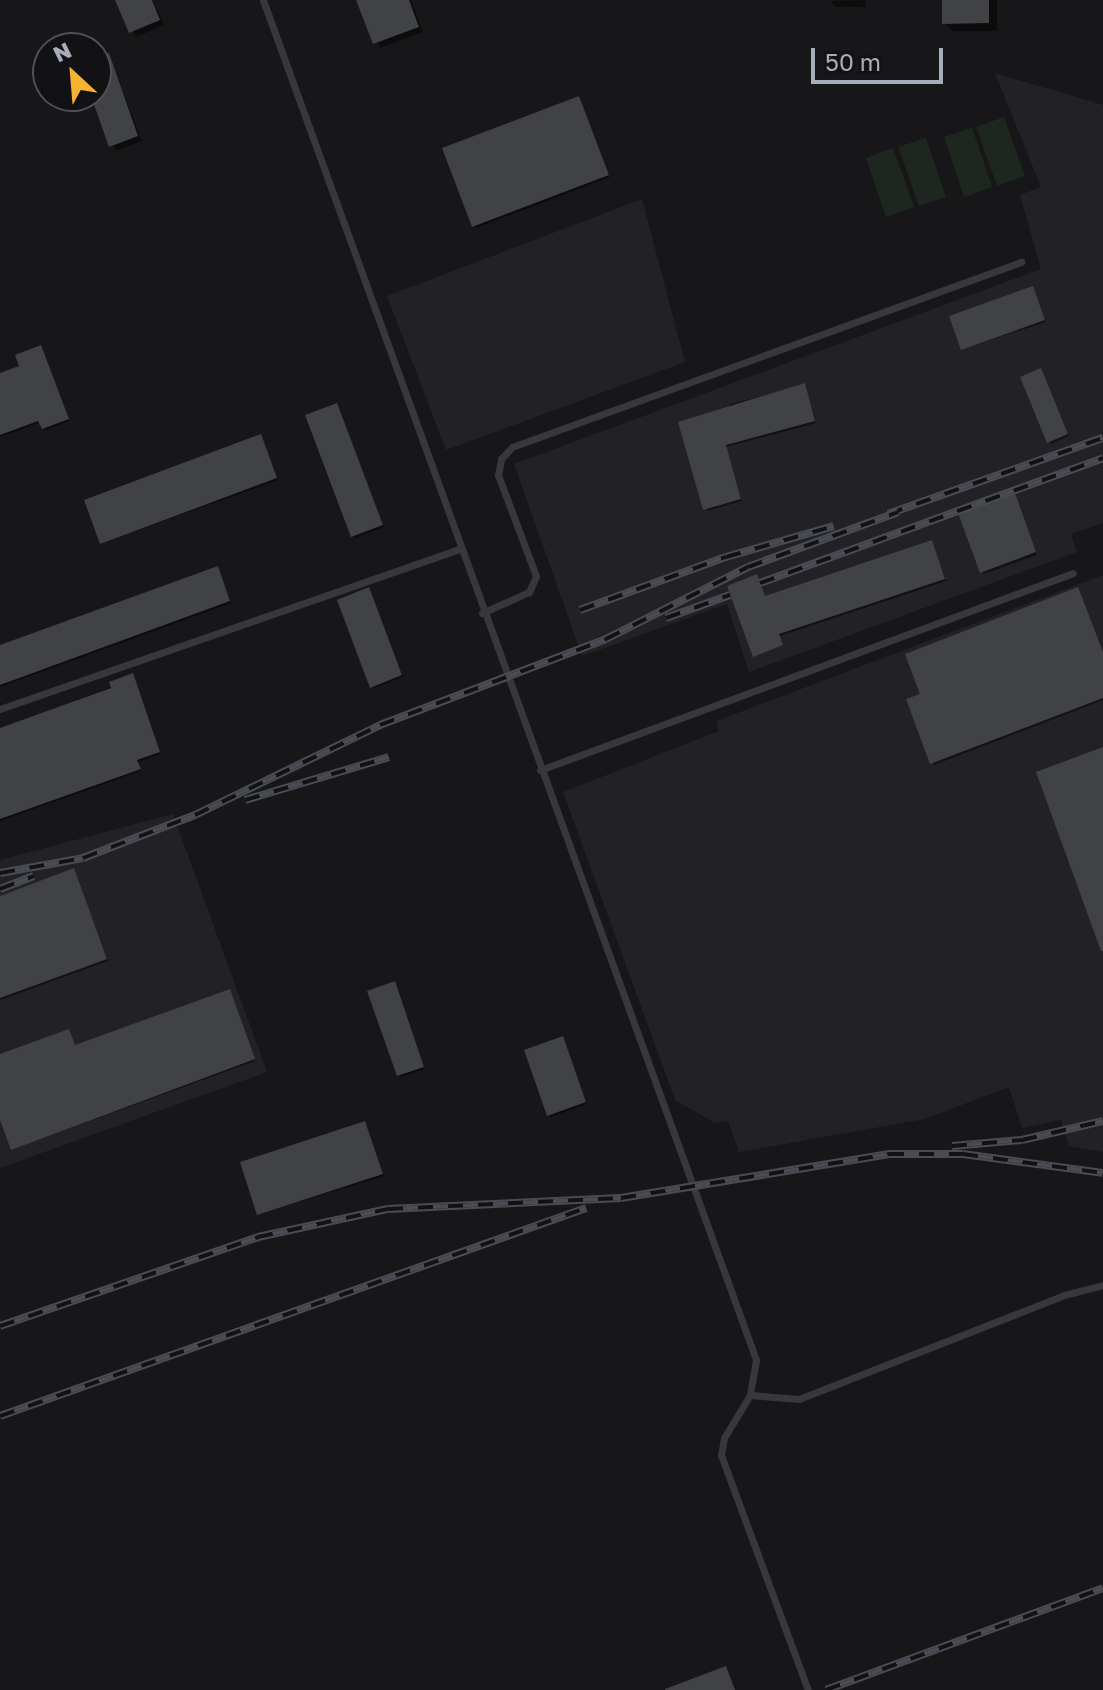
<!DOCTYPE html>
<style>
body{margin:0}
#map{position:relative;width:1103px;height:1690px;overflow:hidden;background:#171719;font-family:"Golos Text",sans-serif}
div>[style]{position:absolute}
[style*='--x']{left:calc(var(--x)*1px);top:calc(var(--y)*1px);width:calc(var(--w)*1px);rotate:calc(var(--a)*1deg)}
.built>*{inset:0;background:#222226}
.green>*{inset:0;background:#1e271f}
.shadow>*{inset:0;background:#0007}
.building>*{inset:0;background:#404246}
.service>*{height:7px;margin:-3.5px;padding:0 3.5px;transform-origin:3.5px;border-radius:3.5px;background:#37383e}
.rail>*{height:8px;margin-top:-4px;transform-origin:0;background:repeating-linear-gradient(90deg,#121214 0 15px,#4a4c53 0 30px);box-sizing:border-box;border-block:2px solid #4a4c53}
span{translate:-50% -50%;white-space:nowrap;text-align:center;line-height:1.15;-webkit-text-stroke:7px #121214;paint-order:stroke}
.north{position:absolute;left:32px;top:32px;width:80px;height:80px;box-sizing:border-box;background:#121214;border:2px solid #4e5056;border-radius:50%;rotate:334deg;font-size:22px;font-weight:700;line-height:32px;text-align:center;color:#a8aeb9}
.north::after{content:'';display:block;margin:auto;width:28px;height:36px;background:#f6b231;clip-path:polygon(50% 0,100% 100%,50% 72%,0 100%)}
.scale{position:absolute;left:811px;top:48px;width:132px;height:36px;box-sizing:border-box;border:4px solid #a8aeb9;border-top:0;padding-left:10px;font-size:24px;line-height:28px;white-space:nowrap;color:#a8aeb9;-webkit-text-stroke:6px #121214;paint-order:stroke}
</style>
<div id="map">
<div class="built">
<i style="clip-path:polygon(995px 73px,1103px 105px,1103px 523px,1071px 534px,1077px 552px,749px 672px,727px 604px,582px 656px,514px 464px,1041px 269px,1020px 195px,1041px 187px)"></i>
<i style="clip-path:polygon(642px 199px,685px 362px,446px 450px,387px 296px)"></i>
<i style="clip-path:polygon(1103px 575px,1103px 1152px,1069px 1146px,1061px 1120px,1022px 1128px,1009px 1087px,925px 1119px,739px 1152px,728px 1121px,715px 1123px,675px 1100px,563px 792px,719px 731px,716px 721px)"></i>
<i style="clip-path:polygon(173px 814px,267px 1072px,0 1168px,0 860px)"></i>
</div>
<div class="green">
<i style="clip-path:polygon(1004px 117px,1025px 176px,997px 186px,976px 127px)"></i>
<i style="clip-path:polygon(972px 128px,992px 187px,964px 197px,944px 137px)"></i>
<i style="clip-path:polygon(926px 138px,946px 197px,919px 206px,898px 147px)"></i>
<i style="clip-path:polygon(893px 148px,914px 207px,886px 217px,866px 158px)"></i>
</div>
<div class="shadow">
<i style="clip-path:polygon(117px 0,153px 0,164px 25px,136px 37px)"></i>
<i style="clip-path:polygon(358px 0,411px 0,423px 32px,380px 48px)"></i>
<i style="clip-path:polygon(866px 0,866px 7px,836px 7px,830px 1px)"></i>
<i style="clip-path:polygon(944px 0,997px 0,997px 31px,953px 31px,944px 23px)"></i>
<i style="clip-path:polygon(109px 56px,142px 141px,116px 151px,93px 96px,96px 60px)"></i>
<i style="clip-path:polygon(579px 98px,610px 177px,476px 228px,474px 226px)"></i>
<i style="clip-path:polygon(1034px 291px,1046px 322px,963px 349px)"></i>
<i style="clip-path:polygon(42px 349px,69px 421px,46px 430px,41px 422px,0 437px,0 375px,22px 367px)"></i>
<i style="clip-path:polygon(1042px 373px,1069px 436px,1051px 444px,1049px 441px)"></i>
<i style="clip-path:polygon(805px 385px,816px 423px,726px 447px,742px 501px,707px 511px,730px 404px)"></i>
<i style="clip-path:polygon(337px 406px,384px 527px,355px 538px,353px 536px)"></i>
<i style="clip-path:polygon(261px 437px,278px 480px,102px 543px)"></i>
<i style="clip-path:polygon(1016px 498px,1037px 555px,984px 574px,982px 572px)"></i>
<i style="clip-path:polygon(932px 542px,946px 581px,780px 636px,765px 598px)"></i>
<i style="clip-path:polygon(219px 570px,231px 603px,0 687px,0 647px)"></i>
<i style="clip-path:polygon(1078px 590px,1103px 652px,1103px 700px,934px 765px,922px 695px)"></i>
<i style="clip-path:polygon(370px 592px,403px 677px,374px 688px,372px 686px)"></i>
<i style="clip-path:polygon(134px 678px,161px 754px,138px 762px,141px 771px,0 821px,0 730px)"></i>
<i style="clip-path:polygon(74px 871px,108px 961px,0 1000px,0 898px)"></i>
<i style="clip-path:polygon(394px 983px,425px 1069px,401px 1077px,399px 1075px)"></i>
<i style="clip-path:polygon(230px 991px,255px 1061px,13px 1149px,0 1114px,0 1056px,75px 1047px)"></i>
<i style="clip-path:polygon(563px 1038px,587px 1104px,551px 1117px,549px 1115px)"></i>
<i style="clip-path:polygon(365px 1123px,384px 1176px,259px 1214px,242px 1163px)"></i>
</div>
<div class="building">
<i style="clip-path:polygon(115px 0,152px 0,160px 20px,129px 33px)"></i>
<i style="clip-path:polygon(356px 0,409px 0,419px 27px,373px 44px)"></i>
<i style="clip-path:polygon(942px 0,989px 0,989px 23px,942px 24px)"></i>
<i style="clip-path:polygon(109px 53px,138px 136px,109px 147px,91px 96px,96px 96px,96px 58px)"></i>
<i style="clip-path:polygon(579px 96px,609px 175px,472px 227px,442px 148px)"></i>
<i style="clip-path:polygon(1033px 286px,1045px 320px,961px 350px,949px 316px)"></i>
<i style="clip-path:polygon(41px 345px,69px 419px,42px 429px,38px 421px,0 435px,0 373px,19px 366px,15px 355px)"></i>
<i style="clip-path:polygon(1041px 368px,1068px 434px,1047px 443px,1020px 377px)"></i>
<i style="clip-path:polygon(805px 383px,815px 421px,726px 445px,741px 499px,703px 510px,678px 422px)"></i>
<i style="clip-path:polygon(337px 403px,383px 525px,351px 537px,305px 415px)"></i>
<i style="clip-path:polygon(261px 434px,277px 478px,100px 544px,84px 500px)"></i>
<i style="clip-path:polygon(1015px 493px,1036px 552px,980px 573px,958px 513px)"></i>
<i style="clip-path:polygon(932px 540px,945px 579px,779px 634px,783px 645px,753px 657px,727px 586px,757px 574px,765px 596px)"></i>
<i style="clip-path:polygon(218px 566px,230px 601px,0 685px,0 645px)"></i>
<i style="clip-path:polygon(369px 587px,402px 675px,370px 688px,337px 600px)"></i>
<i style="clip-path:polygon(1078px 587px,1103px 652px,1103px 698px,930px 764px,906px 699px,920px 694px,905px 654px)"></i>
<i style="clip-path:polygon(133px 673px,160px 752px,137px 760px,141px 769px,0 819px,0 728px,111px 688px,109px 682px)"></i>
<i style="clip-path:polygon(1103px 747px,1103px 951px,1101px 951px,1036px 772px)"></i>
<i style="clip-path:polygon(74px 868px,107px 959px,0 998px,0 896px)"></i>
<i style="clip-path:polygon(395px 981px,424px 1067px,397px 1076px,367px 991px)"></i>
<i style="clip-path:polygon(230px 989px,255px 1059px,11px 1150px,0 1120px,0 1054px,69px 1029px,75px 1045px)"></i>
<i style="clip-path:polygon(563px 1036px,586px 1102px,547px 1116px,524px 1050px)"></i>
<i style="clip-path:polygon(365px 1121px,383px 1174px,257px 1215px,240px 1162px)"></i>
<i style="clip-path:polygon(726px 1666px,735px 1690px,665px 1690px,665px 1689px)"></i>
</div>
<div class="service">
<i style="--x:263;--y:0;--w:1447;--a:70.07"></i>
<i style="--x:756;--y:1360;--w:36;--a:100"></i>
<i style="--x:750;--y:1395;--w:50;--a:121.2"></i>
<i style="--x:724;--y:1438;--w:17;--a:100"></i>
<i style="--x:721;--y:1455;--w:251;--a:69.7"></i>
<i style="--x:482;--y:613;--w:51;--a:-24.1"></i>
<i style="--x:529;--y:592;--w:17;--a:-66"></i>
<i style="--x:536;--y:576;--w:108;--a:-110.6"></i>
<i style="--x:498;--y:475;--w:16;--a:-79"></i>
<i style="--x:501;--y:459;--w:16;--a:-47"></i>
<i style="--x:512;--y:447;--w:542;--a:-19.97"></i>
<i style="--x:0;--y:709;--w:486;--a:-19.2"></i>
<i style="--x:540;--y:770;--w:568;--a:-20.28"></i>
<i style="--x:750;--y:1395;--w:49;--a:4.7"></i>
<i style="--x:799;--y:1399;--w:285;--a:-21.4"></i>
<i style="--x:1064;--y:1295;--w:40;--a:-14.4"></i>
</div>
<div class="rail">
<i style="--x:888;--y:514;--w:228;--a:-19.5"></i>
<i style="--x:760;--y:583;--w:365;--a:-20"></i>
<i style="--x:580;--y:610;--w:155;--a:-20"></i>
<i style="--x:726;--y:557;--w:112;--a:-16"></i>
<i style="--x:666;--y:618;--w:68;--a:-19.8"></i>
<i style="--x:245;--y:800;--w:150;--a:-16.6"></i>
<i style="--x:0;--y:873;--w:84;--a:-10.2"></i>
<i style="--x:83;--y:858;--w:120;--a:-21"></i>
<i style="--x:195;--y:815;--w:206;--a:-25.9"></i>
<i style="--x:380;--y:725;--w:242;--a:-20.8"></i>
<i style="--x:606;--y:639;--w:159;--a:-26.9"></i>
<i style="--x:748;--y:567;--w:160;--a:-20.1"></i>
<i style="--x:0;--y:889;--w:36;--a:-21"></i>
<i style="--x:952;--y:1146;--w:70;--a:-4.9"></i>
<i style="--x:1022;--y:1140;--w:83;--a:-13.2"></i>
<i style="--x:0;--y:1326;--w:273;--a:-19"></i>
<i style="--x:258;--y:1237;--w:133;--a:-12.2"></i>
<i style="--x:388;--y:1209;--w:233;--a:-2.7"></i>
<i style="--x:621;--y:1198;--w:272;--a:-9.3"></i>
<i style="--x:889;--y:1154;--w:74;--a:0"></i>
<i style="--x:963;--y:1154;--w:141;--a:7.7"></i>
<i style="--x:0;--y:1416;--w:622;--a:-19.54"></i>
<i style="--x:826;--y:1690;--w:295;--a:-20.2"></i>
</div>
<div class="north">N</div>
<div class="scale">50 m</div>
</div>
